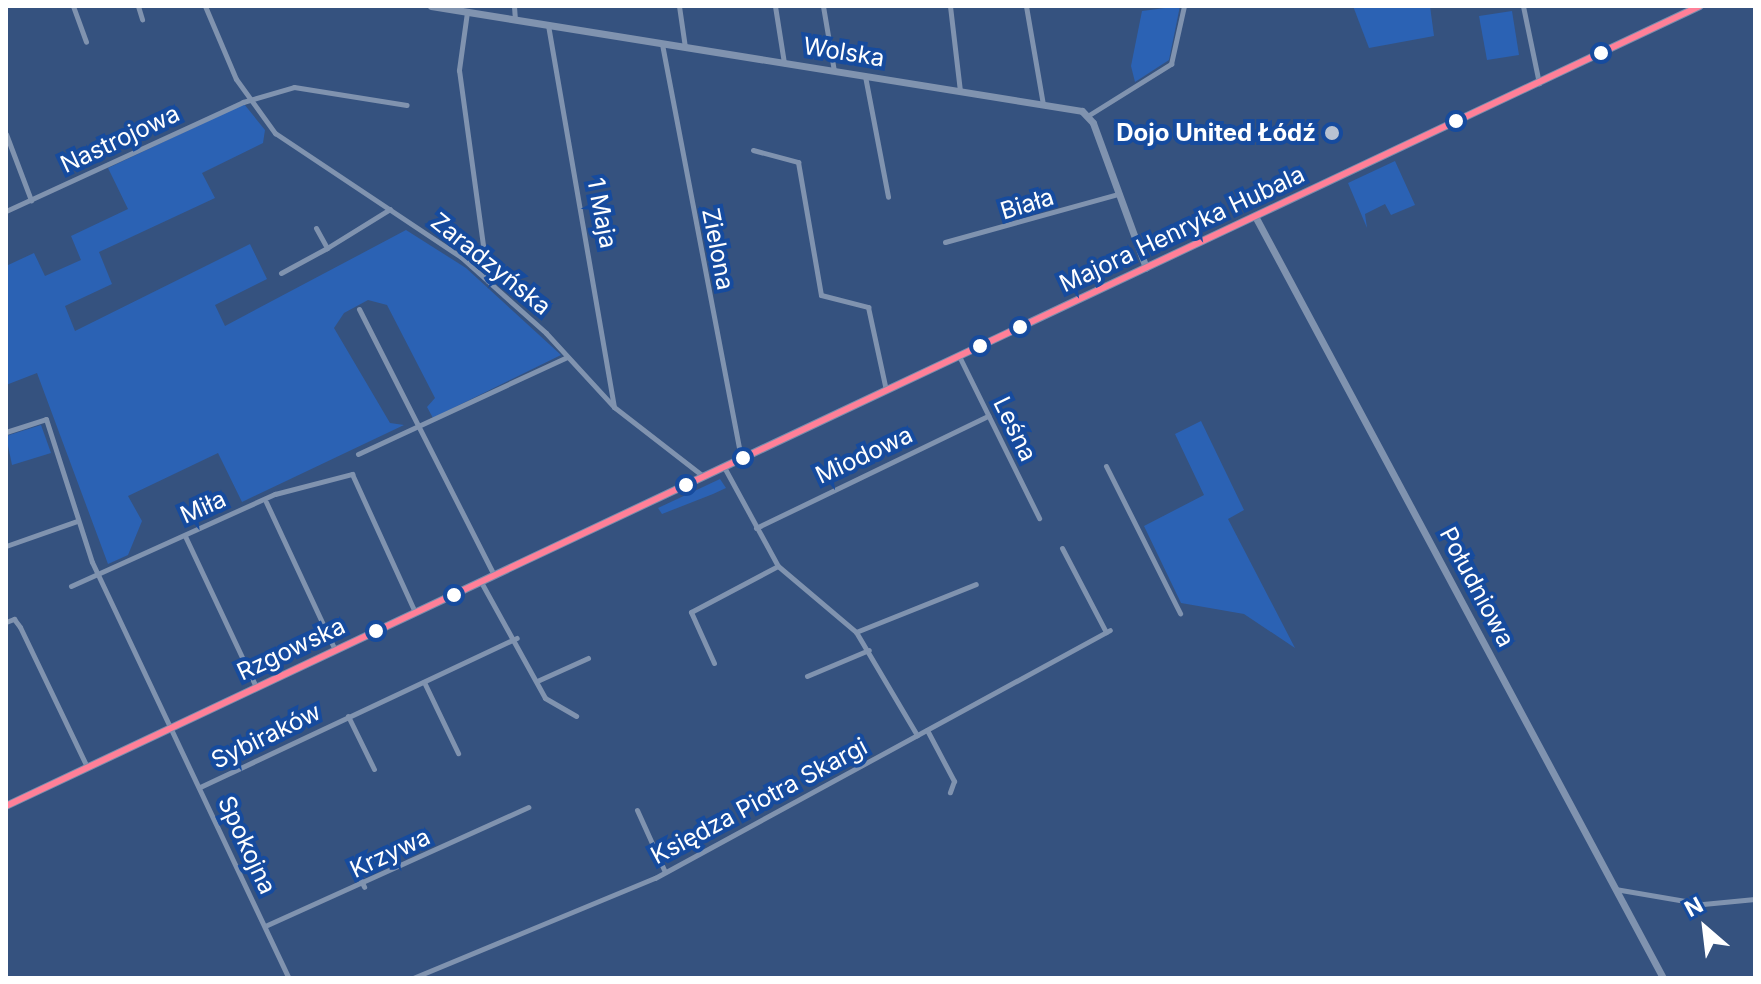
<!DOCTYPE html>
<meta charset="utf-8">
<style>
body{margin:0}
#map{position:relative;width:1761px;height:984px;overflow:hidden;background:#35527f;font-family:Inter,sans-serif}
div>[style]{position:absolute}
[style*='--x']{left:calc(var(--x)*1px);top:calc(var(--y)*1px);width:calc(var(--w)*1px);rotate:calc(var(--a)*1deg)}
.green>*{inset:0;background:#2b62b4}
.minor>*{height:5px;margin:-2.5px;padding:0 2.5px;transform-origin:2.5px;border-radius:2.5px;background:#8093af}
.tertiary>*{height:7px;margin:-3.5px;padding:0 3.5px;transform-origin:3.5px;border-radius:3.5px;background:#8093af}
.secondary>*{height:8px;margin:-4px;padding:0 4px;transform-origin:4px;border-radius:4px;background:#7b8ead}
.bus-1>*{height:6px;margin:-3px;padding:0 3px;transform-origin:3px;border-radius:3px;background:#ff8098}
.dots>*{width:22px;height:22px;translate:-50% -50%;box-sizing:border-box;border:4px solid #164b9e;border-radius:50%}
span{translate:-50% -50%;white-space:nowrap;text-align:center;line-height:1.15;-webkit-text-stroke:8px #164b9e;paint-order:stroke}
.street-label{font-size:24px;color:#fff}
.poi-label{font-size:24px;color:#fff;font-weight:700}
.right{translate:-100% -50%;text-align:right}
.frame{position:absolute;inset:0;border:8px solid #fff;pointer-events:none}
.north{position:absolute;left:1665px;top:888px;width:80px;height:80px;-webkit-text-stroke:6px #164b9e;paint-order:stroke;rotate:332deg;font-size:22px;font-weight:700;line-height:32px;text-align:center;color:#fff}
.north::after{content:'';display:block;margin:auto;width:28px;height:36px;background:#fff;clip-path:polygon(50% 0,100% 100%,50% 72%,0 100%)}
</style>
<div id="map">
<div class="green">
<i style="clip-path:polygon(1180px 6px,1169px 60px,1135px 82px,1131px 66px,1142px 11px)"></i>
<i style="clip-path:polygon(1353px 6px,1430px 6px,1434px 36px,1369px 48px)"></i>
<i style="clip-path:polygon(1512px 11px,1519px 55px,1487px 60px,1479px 16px)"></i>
<i style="clip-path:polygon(244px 104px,265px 130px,263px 143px,202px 173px,215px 198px,99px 252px,112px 284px,65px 306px,75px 331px,250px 244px,267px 279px,215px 305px,225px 326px,406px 230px,466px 268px,561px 355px,433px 418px,427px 407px,435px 398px,387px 305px,368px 300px,344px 313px,334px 328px,390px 423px,404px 425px,242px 502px,218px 453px,128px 496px,142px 521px,128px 555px,108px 564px,37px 373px,6px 385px,6px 266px,34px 253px,45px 276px,81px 260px,71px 236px,128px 209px,108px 168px)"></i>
<i style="clip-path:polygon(1395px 161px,1415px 205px,1391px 215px,1385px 204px,1365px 214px,1367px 228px,1348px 183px)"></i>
<i style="clip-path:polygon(1201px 421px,1244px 510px,1228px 519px,1295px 648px,1244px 614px,1181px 603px,1144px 526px,1204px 495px,1175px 434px)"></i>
<i style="clip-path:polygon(41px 425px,51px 453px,12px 465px,6px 436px)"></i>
<i style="clip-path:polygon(720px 479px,726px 488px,713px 494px,662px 514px,658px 508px)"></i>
</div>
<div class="minor">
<i style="--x:73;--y:6;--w:38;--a:70"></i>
<i style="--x:138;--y:6;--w:14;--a:73"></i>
<i style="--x:205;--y:6;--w:79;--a:67"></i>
<i style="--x:236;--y:79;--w:67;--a:54.2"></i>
<i style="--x:275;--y:133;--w:224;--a:33.7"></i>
<i style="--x:461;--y:257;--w:114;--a:41.8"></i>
<i style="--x:546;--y:333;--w:100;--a:47.4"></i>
<i style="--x:614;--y:407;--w:113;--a:37.8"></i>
<i style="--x:514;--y:6;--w:14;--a:86"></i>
<i style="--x:679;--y:6;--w:41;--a:81.7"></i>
<i style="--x:775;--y:6;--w:58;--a:81"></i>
<i style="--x:823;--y:6;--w:66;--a:80.4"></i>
<i style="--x:950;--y:6;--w:86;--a:83.3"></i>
<i style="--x:1026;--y:6;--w:99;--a:80.2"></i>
<i style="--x:1523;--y:6;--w:79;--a:78.3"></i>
<i style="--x:467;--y:12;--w:59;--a:97.9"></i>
<i style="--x:459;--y:70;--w:213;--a:82.2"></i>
<i style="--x:548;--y:25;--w:388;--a:80.2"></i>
<i style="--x:662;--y:44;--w:422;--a:79.2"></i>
<i style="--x:865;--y:76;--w:123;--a:79.2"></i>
<i style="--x:1089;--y:115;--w:97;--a:-31.9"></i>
<i style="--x:1171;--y:64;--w:59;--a:-77.4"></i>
<i style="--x:6;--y:134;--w:71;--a:69.3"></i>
<i style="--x:753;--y:150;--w:47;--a:14.9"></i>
<i style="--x:798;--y:162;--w:135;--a:80.2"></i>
<i style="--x:821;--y:295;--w:49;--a:14.3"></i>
<i style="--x:868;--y:307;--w:85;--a:77.8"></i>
<i style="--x:6;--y:211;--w:261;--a:-24.7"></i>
<i style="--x:243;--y:102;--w:53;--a:-16.4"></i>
<i style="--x:294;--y:87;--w:114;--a:9.1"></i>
<i style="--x:316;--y:228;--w:23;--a:61"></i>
<i style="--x:327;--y:248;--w:74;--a:-31.8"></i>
<i style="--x:945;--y:242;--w:180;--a:-15.5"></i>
<i style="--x:281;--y:273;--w:52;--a:-28.5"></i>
<i style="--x:359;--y:309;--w:298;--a:63.1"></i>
<i style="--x:959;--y:356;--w:181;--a:63.7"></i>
<i style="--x:6;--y:432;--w:42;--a:-18"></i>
<i style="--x:46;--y:419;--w:150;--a:72.2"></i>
<i style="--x:92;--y:562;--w:460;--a:64.7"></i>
<i style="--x:358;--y:454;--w:230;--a:-24.9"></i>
<i style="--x:1106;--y:466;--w:165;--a:63.3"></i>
<i style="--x:724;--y:467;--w:113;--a:61.4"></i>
<i style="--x:778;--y:566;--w:102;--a:40.2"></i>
<i style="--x:856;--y:632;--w:120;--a:59.4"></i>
<i style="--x:266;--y:502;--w:163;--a:65"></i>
<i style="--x:756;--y:528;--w:258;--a:-25.8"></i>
<i style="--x:185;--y:536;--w:167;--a:64.8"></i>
<i style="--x:6;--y:546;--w:75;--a:-19.4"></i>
<i style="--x:1062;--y:548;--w:95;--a:62.4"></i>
<i style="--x:481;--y:582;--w:132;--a:61.1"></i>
<i style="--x:545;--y:698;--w:36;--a:30"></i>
<i style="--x:71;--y:586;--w:224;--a:-24.3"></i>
<i style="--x:275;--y:494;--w:80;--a:-14.6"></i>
<i style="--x:352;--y:474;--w:152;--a:65.5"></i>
<i style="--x:6;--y:622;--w:9;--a:-21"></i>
<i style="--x:14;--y:619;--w:10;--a:53"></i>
<i style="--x:20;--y:627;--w:155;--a:64.4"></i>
<i style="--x:856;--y:632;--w:129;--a:-21.8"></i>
<i style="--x:714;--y:663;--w:56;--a:-114.3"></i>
<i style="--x:691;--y:612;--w:98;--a:-27.9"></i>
<i style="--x:807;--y:676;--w:67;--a:-22.8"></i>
<i style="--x:537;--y:681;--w:56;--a:-24.3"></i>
<i style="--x:424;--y:682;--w:79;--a:64.4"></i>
<i style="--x:348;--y:716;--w:59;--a:63.9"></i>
<i style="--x:927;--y:730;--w:58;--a:62.1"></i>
<i style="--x:954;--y:781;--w:12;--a:110"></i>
<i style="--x:200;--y:787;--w:350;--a:-25.2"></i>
<i style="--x:637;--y:810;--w:68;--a:65.7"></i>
<i style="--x:351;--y:861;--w:29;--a:63"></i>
<i style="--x:1615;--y:889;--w:89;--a:9.7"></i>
<i style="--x:1703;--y:904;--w:52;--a:-5.5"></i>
<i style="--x:265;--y:926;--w:289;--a:-24.3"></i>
<i style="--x:413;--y:978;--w:262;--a:-22.5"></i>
<i style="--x:655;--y:878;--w:518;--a:-28.59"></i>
</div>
<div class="tertiary">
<i style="--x:431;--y:6;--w:659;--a:9.16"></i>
<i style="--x:1082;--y:111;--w:16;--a:47"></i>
<i style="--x:1093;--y:123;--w:154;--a:69.9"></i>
<i style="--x:1255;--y:216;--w:864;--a:61.83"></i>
</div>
<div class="secondary">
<i style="--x:6;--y:806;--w:1873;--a:-25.28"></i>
</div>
<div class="bus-1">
<i style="--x:6;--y:806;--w:1873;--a:-25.28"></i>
</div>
<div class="dots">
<i style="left:1601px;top:53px;background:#fff"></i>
<i style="left:1456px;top:121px;background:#fff"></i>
<i style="left:1332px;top:133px;background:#b8c2d2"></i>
<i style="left:1020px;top:327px;background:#fff"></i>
<i style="left:980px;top:346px;background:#fff"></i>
<i style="left:743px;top:458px;background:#fff"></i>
<i style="left:686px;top:485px;background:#fff"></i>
<i style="left:454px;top:595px;background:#fff"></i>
<i style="left:376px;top:631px;background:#fff"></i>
</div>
<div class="street-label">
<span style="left:844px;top:52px;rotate:9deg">Wolska</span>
<span style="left:120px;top:139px;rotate:-25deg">Nastrojowa</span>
<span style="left:1027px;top:204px;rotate:-17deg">Biała</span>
<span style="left:602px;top:213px;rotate:79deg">1 Maja</span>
<span style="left:1182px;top:229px;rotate:-25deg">Majora Henryka Hubala</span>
<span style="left:718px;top:249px;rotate:79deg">Zielona</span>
<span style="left:491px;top:264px;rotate:39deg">Zaradzyńska</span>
<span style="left:1015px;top:429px;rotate:64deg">Leśna</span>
<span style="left:864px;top:455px;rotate:-25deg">Miodowa</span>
<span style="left:203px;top:507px;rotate:-24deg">Miła</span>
<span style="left:1477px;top:587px;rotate:62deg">Południowa</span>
<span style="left:291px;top:649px;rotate:-25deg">Rzgowska</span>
<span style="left:266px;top:736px;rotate:-26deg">Sybiraków</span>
<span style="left:759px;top:801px;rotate:-28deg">Księdza Piotra Skargi</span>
<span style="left:247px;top:845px;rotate:65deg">Spokojna</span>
<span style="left:390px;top:853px;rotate:-25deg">Krzywa</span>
</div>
<div class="poi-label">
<span class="right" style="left:1316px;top:133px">Dojo United Łódź</span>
</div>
<div class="frame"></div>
<div class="north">N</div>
</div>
